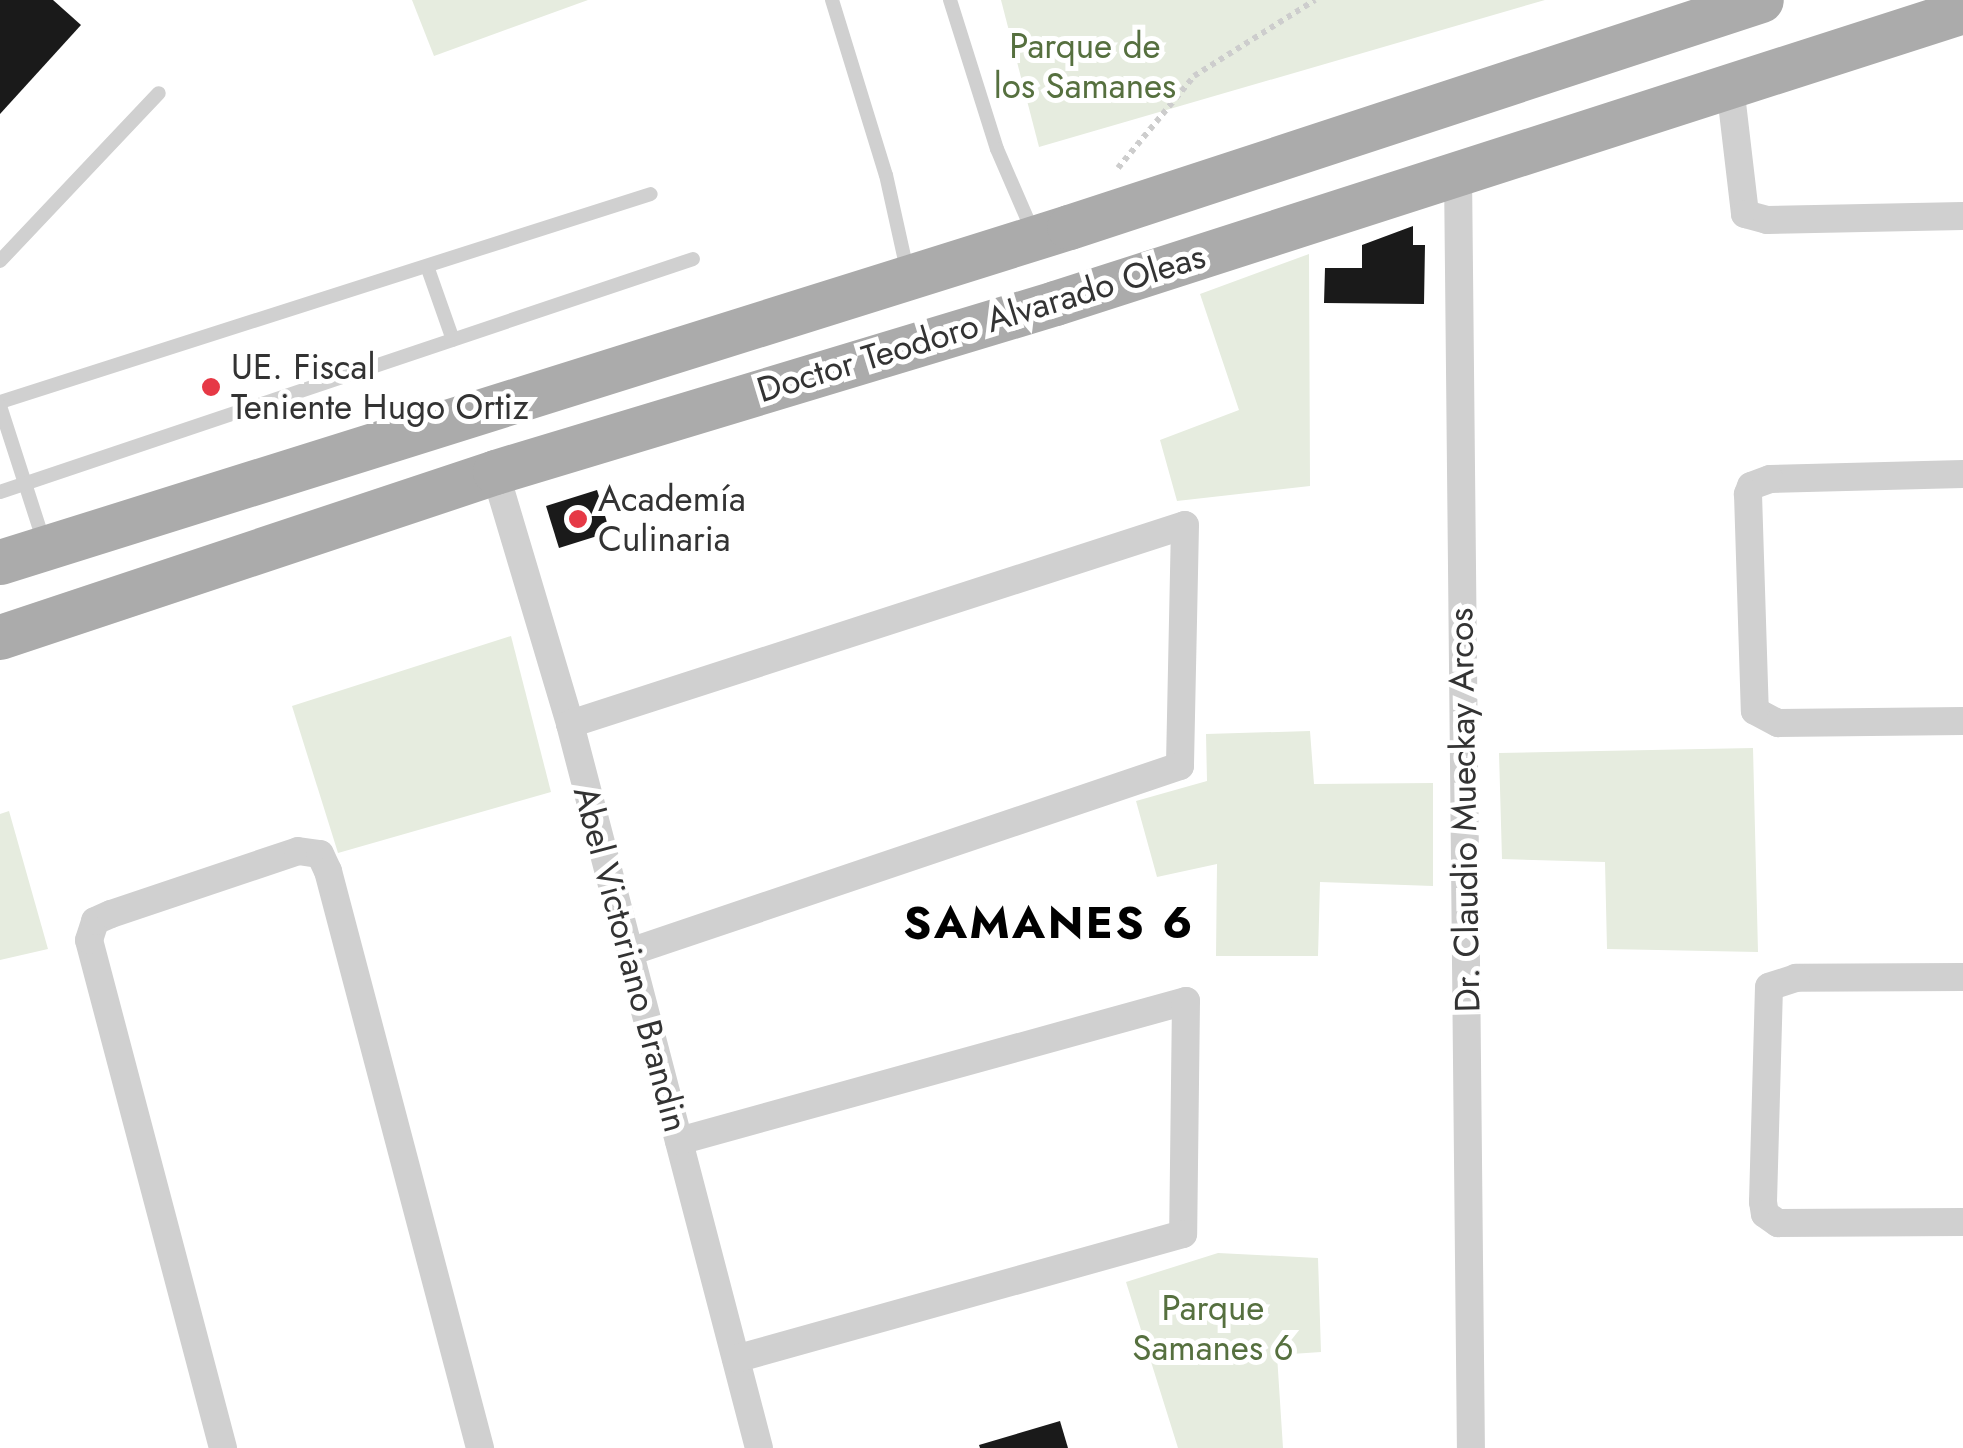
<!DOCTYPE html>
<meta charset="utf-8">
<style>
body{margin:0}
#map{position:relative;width:1963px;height:1448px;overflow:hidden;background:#fff;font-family:Jost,sans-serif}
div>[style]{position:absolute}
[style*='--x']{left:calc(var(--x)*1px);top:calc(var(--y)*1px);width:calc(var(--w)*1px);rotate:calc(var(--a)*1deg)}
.green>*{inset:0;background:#e6ecdf}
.building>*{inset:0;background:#1a1a1a}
.path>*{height:6px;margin-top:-3px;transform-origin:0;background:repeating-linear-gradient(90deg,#cdcdcd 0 5px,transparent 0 10px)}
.service>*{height:14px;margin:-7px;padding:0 7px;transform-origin:7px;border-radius:7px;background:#d0d0d0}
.minor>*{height:28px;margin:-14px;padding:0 14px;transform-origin:14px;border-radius:14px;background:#d0d0d0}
.primary>*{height:45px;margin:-22.5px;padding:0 22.5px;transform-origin:22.5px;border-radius:22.5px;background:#ababab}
.dots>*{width:28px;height:28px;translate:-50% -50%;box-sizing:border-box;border:5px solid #fff;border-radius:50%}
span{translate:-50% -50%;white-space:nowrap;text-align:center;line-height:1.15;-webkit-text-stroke:10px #fff;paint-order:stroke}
.park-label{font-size:35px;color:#56703f}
.street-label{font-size:35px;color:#333}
.poi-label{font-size:35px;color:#333}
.left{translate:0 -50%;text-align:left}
.district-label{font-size:45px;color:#000;font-weight:700;letter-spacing:2.5px}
</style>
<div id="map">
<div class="green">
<i style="clip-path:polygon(412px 0,588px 0,434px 56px)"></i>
<i style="clip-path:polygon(1001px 0,1545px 0,1039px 147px)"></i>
<i style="clip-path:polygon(1309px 254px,1310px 486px,1177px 501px,1160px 440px,1239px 410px,1200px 294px)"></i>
<i style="clip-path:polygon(511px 636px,551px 792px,338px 853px,292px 706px)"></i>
<i style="clip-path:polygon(1310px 731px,1314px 784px,1433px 783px,1433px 886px,1320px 882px,1318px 956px,1216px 956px,1217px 864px,1157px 877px,1136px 801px,1207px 781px,1206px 734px)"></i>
<i style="clip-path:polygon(1753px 748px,1758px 952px,1607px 949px,1605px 862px,1502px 859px,1499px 753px)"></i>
<i style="clip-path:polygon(9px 811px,48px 949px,0 960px,0 814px)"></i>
<i style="clip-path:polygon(1218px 1253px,1318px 1258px,1321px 1352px,1277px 1355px,1283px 1448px,1178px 1448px,1126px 1282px)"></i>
</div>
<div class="building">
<i style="clip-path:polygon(0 0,53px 0,81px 25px,0 114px)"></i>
<i style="clip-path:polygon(1413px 226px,1413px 245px,1425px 245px,1424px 304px,1324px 303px,1325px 268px,1362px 268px,1362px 245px)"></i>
<i style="clip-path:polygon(597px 490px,610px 532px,559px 548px,546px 506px)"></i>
<i style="clip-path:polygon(1060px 1421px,1068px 1448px,980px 1448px,979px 1445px)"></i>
</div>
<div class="path">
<i style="--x:1118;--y:168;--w:119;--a:-50.4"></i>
<i style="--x:1194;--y:76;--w:143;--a:-32.1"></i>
</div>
<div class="service">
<i style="--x:832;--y:0;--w:183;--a:72.9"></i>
<i style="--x:886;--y:175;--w:101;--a:77.5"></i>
<i style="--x:950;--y:0;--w:156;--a:72.5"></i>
<i style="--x:997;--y:149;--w:90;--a:66.6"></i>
<i style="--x:0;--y:261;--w:231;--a:-46.6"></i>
<i style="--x:427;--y:266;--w:78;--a:70.6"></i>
<i style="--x:0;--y:402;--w:683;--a:-17.72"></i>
<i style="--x:0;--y:406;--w:143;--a:72.1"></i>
<i style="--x:0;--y:492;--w:731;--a:-18.58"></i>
</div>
<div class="minor">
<i style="--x:1730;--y:86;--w:129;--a:83.3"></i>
<i style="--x:1745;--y:214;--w:23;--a:15"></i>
<i style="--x:1767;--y:220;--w:196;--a:-1.2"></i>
<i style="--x:1458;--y:172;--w:1276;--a:89.42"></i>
<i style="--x:495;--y:472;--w:263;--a:73.4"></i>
<i style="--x:570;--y:724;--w:748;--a:75.37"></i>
<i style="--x:1963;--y:474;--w:193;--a:178.5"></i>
<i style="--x:1770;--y:479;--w:20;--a:160"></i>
<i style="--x:1751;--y:486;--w:9;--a:111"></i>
<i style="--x:1748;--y:494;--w:217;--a:88.2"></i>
<i style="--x:1755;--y:711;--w:26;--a:28"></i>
<i style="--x:1778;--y:723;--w:185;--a:-0.6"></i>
<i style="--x:570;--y:724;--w:646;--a:-17.93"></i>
<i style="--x:1185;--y:525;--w:241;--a:91.2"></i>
<i style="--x:1180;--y:766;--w:581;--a:161.32"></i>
<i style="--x:1963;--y:977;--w:167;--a:179.7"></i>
<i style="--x:1796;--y:978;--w:28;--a:162"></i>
<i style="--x:1769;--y:987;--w:215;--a:91.6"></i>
<i style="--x:1763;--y:1202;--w:12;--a:81"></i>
<i style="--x:1765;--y:1214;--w:16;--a:35"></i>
<i style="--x:1778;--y:1223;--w:185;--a:-0.3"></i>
<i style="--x:679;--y:1141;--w:526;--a:-15.44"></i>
<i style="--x:1186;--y:1001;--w:233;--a:90.7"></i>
<i style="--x:1183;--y:1234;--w:464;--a:164.4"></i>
<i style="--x:223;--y:1448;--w:525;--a:-104.78"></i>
<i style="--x:89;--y:940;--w:20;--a:-72"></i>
<i style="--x:95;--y:921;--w:17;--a:-24"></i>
<i style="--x:111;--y:914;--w:197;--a:-18.6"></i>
<i style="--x:298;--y:851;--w:22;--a:8"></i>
<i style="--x:320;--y:854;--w:19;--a:65"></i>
<i style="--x:328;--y:871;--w:597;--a:75.24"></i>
</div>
<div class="primary">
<i style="--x:0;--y:562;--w:1120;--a:-17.4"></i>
<i style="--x:1069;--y:227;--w:728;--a:-18.16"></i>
<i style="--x:0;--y:637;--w:522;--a:-18.43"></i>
<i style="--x:495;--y:472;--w:585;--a:-16.79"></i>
<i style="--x:1055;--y:303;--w:954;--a:-17.83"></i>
</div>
<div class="dots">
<i style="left:211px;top:387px;background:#e63946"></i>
<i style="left:578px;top:519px;background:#e63946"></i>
</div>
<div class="park-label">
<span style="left:1085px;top:66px">Parque de<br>los Samanes</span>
<span style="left:1213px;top:1328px">Parque<br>Samanes 6</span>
</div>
<div class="street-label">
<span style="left:981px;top:323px;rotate:-17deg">Doctor Teodoro Alvarado Oleas</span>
<span style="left:1464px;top:810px;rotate:-91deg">Dr. Claudio Mueckay Arcos</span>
<span style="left:631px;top:959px;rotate:75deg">Abel Victoriano Brandin</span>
</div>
<div class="poi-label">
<span class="left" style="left:231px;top:387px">UE. Fiscal<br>Teniente Hugo Ortiz</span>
<span class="left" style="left:598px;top:519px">Academía<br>Culinaria</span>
</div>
<div class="district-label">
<span style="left:1049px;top:923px">SAMANES 6</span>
</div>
</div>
